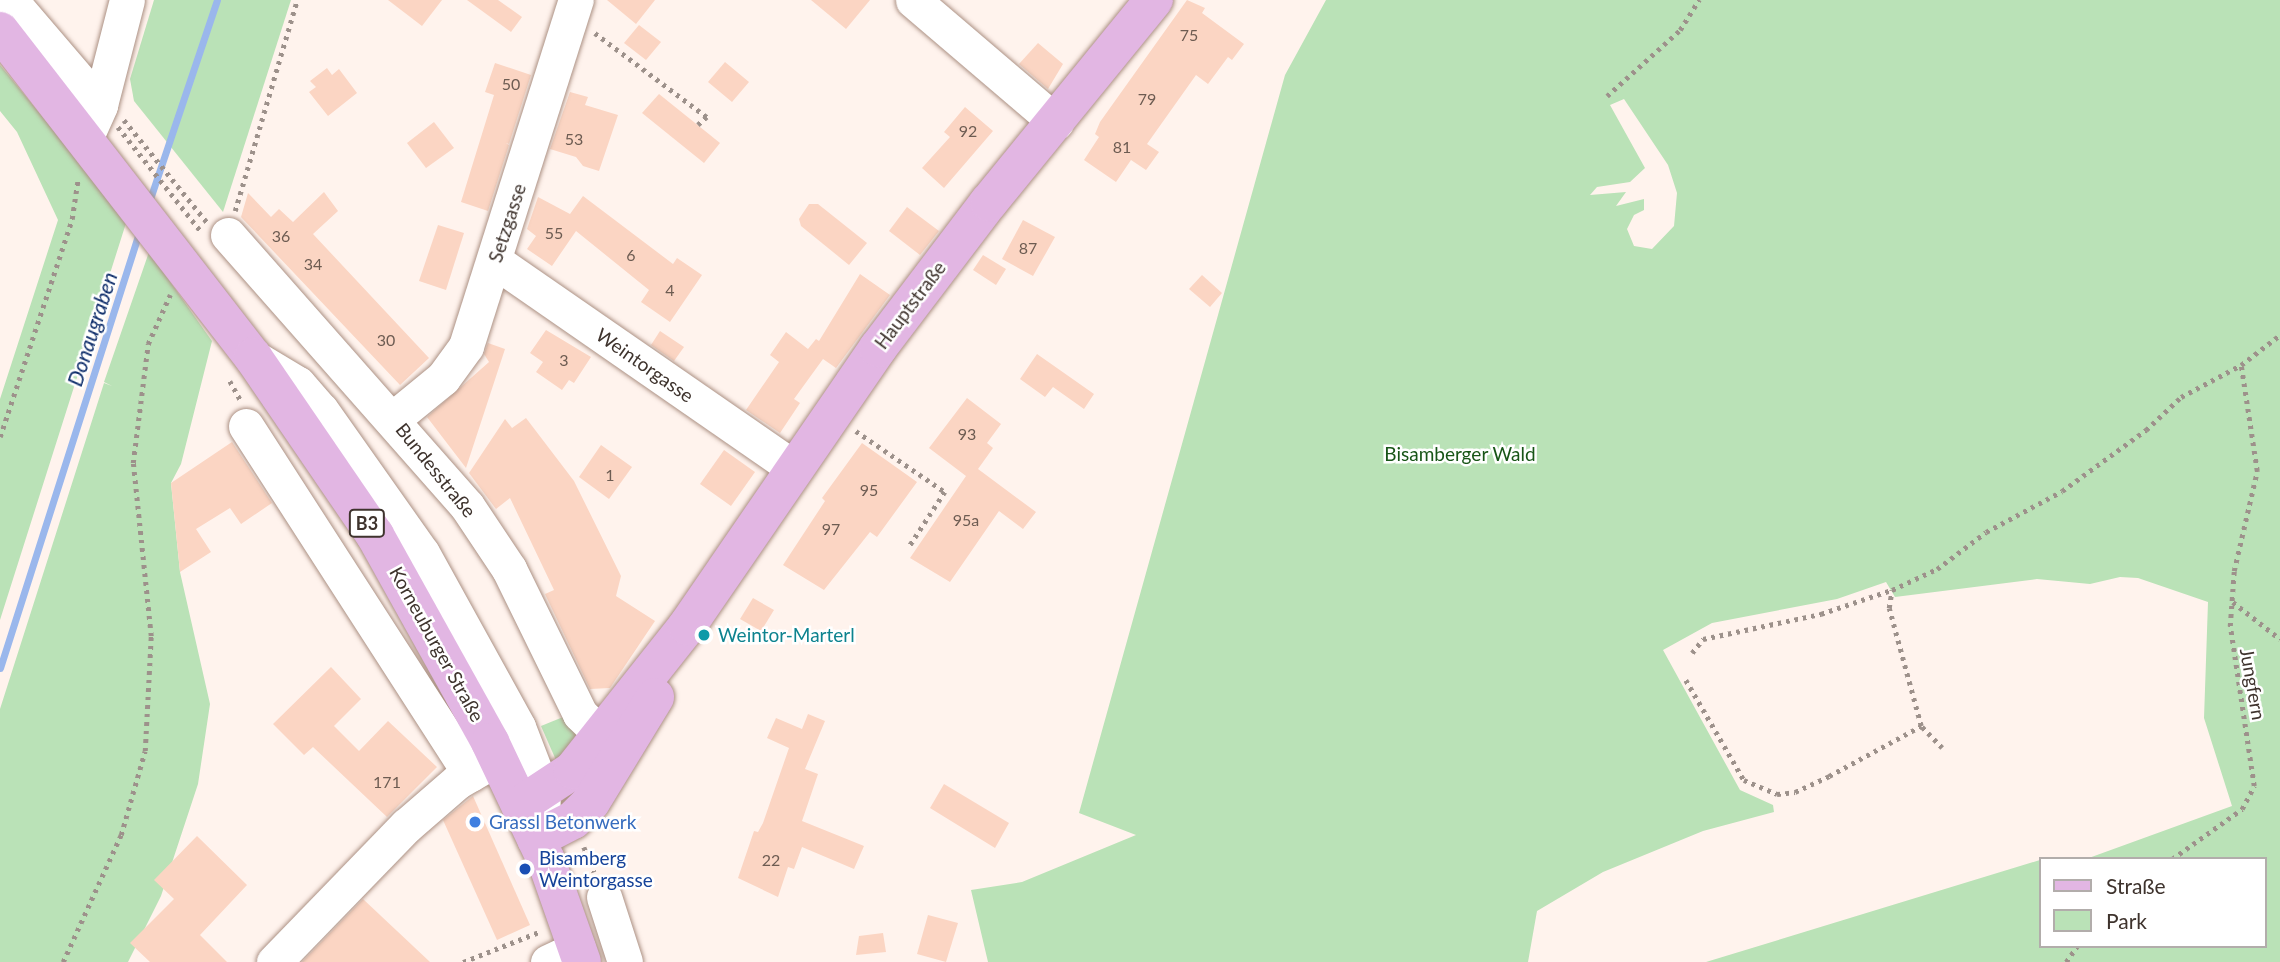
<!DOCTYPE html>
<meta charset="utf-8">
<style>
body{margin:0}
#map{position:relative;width:2280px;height:962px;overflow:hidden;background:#fff3ed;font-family:Lato,sans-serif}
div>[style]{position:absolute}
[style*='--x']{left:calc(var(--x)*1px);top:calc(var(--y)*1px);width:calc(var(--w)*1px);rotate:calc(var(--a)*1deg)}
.green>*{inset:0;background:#bae2b7}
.stream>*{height:7px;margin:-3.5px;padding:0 3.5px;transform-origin:3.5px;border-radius:3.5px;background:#9ab7ec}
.building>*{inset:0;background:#fbd5c3}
.path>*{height:4.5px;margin-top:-2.25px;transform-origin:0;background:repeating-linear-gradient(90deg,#9d918b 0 3.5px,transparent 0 8.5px)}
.roads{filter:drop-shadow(0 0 2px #ac9184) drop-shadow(0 0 2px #ac9184)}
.minor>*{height:35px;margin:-17.5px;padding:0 17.5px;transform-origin:17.5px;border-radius:17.5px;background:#fff}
.major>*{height:38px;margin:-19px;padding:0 19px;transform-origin:19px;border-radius:19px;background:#e2b6e3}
.dots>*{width:19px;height:19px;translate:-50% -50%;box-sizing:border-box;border:4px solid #fff;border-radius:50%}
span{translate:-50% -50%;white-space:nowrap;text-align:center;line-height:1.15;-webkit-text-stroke:5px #fff;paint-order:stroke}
.number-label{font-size:16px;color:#6d5c52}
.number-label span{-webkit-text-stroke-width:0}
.shield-label span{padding:2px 5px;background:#fff;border:2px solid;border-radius:5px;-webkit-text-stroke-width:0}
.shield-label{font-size:18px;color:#3e332d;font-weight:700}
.street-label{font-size:19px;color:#3e332d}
.park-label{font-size:19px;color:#185517}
.culture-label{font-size:19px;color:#0d838f}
.left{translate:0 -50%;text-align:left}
.shop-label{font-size:19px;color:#366cbe}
.transit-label{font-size:19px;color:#164399}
.water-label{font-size:21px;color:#0e2d6a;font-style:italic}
.legend{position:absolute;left:2039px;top:857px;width:228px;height:91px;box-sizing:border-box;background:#fff;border:2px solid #b2adab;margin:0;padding:9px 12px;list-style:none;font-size:21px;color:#3e332d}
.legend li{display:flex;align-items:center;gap:14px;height:35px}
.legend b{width:35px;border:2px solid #b2adab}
</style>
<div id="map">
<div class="green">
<i style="clip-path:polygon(154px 0,291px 0,223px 212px,134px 101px,130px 79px)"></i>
<i style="clip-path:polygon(evenodd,1326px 0,2280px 0,2280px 962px,1706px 962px,2040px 860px,2040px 946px,2264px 946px,2264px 859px,2086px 859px,2232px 806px,2204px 718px,2208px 602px,2138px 578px,2120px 577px,2090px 584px,2037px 579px,1895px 597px,1886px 582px,1837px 599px,1712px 623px,1663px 650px,1740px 790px,1773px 805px,1774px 812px,1703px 831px,1603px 872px,1537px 911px,1528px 962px,988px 962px,971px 890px,1022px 882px,1136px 835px,1079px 813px,1285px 75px,1326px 0,1624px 99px,1668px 165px,1677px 193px,1674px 226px,1652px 249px,1634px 246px,1627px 229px,1634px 215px,1644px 210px,1644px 199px,1616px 206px,1626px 192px,1590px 195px,1597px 187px,1630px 182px,1645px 168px,1610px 105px,1624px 99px)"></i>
<i style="clip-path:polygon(0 65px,127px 220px,0 620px,0 399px,58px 220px,17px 132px,0 111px)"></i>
<i style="clip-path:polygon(149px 252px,212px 341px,181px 464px,171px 483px,180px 572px,210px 704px,198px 784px,161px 896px,128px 962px,0 962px,0 709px,104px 383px,112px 386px,104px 382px)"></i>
<i style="clip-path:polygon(568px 715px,577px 737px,559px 767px,541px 726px)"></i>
</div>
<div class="stream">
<i style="--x:149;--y:202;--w:213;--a:-71.4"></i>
<i style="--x:0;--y:668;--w:457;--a:-72.3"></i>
</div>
<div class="building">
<i style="clip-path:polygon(388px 0,442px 0,422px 26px)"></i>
<i style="clip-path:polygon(467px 0,498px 0,522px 17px,511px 32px)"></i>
<i style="clip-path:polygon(607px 0,655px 0,636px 24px)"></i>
<i style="clip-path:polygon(811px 0,870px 0,846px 29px)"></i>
<i style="clip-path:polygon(1187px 0,1205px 8px,1202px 13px,1244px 44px,1232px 60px,1228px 57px,1208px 84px,1196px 75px,1147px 144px,1159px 152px,1146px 170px,1131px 160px,1116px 182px,1084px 160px,1099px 137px,1095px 134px,1100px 122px)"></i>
<i style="clip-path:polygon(639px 25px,661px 42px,646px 60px,624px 43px)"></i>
<i style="clip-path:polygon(1038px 43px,1063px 64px,1048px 89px,1019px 64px)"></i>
<i style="clip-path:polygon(725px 62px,749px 82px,732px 102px,708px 82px)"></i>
<i style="clip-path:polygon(495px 63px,531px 75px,509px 144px,506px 143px,509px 145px,488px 211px,461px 202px,494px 95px,485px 92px)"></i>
<i style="clip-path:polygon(327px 68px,332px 75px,339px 69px,357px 93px,328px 116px,309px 92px,316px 87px,310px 81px)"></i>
<i style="clip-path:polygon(570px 92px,588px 97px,585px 105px,618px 115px,599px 171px,583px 166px,576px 157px,550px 149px)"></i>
<i style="clip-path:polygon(659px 94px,720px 143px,704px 163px,642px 113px)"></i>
<i style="clip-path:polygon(965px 107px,993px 131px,944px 188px,922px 168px,950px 137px,944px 132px)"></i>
<i style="clip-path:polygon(434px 122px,454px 148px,426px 168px,407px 143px)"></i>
<i style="clip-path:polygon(324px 192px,338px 211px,313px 234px,429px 358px,400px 385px,241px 217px,248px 193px,271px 217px,279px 209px,293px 222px)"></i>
<i style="clip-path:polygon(583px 196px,673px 264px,677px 258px,702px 275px,670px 322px,641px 302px,649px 290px,576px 231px,552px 266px,527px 249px,536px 236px,527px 229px,538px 197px,570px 214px)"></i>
<i style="clip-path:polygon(809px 204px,818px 204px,867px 243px,849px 265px,801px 226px,799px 219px)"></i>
<i style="clip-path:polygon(907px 207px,939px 231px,920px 255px,889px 231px)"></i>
<i style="clip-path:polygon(1023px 220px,1055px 237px,1033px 276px,1002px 259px)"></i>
<i style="clip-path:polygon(438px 225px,464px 233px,446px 290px,419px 281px)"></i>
<i style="clip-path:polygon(983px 255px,1006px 269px,996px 285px,973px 270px)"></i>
<i style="clip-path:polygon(860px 274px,890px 295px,836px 368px,823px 359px,794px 399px,800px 403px,780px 433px,746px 410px,779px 362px,770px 355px,786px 332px,808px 349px,816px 339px,819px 341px)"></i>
<i style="clip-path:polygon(1202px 275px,1222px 293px,1210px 307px,1189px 289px)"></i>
<i style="clip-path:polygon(546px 330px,591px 357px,574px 383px,569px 380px,562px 390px,536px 372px,543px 362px,530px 353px)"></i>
<i style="clip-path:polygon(660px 331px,684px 347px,674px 361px,651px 345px)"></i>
<i style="clip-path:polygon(488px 343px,505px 349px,466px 468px,427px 417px,489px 362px,484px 354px)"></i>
<i style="clip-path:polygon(1037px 354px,1094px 394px,1084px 409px,1053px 387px,1045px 397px,1020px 379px)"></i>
<i style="clip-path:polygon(967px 398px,1001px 424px,987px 443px,993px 448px,978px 469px,1036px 512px,1023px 529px,999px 511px,950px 582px,910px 558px,966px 476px,929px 448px)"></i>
<i style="clip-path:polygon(526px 418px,574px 481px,621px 576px,616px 596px,655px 621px,610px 688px,590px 689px,545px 594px,554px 590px,510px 498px,496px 509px,469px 473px,505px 419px,512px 428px)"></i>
<i style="clip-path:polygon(232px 442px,272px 503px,241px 524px,230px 508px,196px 529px,211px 552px,180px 572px,171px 483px)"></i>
<i style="clip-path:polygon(862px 443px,917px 482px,877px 537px,870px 532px,824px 590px,783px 565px,825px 501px,822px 498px)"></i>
<i style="clip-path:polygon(601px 445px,632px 467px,609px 499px,579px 477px)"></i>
<i style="clip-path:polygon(724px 450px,755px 472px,731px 506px,700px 484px)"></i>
<i style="clip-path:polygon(753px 598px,774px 610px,761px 631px,740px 619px)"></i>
<i style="clip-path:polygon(331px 667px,361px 699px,334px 726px,359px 751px,388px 721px,437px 767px,387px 817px,313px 747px,304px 755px,273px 724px)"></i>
<i style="clip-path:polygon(808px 714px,825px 721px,805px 769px,818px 774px,802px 821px,864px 846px,854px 869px,802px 847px,794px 869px,788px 867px,778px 897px,738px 878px,754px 831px,758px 832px,763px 823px,789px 748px,767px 738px,776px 718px,802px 729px)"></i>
<i style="clip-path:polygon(944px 784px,1009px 823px,995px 848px,930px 808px)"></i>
<i style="clip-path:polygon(473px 796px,530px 925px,497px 940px,443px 820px)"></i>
<i style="clip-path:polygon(197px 836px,247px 885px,200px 935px,227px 962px,150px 962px,130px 943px,174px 899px,154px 880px)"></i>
<i style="clip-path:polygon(363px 899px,430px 962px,302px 962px)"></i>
<i style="clip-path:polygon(928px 915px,958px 923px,946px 962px,917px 954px)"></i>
<i style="clip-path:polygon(883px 933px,886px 952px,856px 955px,859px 936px)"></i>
</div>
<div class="path">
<i style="--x:595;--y:33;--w:140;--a:36.9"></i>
<i style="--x:707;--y:117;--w:12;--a:138"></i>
<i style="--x:1607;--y:96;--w:98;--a:-42.1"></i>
<i style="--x:1680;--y:30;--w:36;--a:-58"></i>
<i style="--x:124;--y:120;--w:132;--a:50.9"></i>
<i style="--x:118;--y:127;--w:132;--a:51.5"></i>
<i style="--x:235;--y:211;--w:220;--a:-73.6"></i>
<i style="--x:230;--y:381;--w:23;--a:61"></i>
<i style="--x:856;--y:431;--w:108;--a:34.4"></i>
<i style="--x:945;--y:492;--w:66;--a:123.2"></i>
<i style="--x:0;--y:437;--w:230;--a:-71.7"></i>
<i style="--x:72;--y:219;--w:40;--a:-81.5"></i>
<i style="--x:2233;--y:602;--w:60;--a:38.2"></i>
<i style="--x:1692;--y:653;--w:18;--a:-52"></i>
<i style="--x:1703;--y:639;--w:121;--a:-12"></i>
<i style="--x:1821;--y:614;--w:74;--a:-18.9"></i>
<i style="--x:1686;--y:680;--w:116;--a:59.9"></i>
<i style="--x:1744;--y:780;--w:36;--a:23"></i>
<i style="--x:1777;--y:794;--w:18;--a:-6"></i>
<i style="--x:1795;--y:792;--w:38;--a:-25"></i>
<i style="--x:1829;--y:776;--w:105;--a:-28.5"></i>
<i style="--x:1942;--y:748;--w:30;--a:-134"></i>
<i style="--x:1921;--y:726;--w:122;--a:-105.2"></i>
<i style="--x:1889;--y:608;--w:18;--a:-81"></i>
<i style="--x:1892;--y:590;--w:50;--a:-25"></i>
<i style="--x:1937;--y:569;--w:61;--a:-37.1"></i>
<i style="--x:1986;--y:532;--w:86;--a:-28.3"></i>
<i style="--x:2062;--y:491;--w:104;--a:-36"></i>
<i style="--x:2146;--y:430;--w:48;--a:-43.3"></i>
<i style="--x:2181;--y:397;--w:68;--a:-28.1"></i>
<i style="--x:584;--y:847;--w:27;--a:68"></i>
<i style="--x:2172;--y:859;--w:86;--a:-35.5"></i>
<i style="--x:2242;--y:809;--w:26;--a:-62"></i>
<i style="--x:2254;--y:786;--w:162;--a:-98.5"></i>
<i style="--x:2230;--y:626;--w:55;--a:-85.8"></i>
<i style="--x:2234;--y:571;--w:103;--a:-77"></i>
<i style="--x:2257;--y:471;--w:107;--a:-98.6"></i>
<i style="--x:2241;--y:365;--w:49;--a:-37.6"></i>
<i style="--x:63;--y:962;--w:140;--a:-65.5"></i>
<i style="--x:121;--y:835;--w:87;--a:-74.1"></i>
<i style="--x:145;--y:751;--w:115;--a:-87"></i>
<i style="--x:151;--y:636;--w:174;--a:-95.9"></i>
<i style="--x:133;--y:463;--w:120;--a:-82.8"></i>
<i style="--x:148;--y:344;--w:54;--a:-65.8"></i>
<i style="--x:463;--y:962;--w:82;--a:-21.5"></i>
<i style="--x:2066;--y:962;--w:19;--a:-55"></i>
</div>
<div class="roads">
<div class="minor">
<i style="--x:10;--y:0;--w:138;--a:49.4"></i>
<i style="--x:913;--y:0;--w:188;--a:40.5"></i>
<i style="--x:86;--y:137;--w:35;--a:-66"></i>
<i style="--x:100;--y:105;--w:108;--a:-75.6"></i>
<i style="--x:228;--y:235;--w:361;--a:48.6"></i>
<i style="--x:467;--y:506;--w:76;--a:56.3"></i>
<i style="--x:509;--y:569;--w:161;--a:63.9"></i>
<i style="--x:580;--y:714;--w:29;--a:44"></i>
<i style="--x:495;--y:261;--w:365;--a:34.7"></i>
<i style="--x:253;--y:357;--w:52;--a:31"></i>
<i style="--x:298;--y:384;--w:35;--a:49"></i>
<i style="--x:321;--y:410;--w:175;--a:54.8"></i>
<i style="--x:422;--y:553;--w:199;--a:61.1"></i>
<i style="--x:518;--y:727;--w:70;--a:69"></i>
<i style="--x:543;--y:792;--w:27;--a:92"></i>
<i style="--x:394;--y:418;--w:63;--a:-39.2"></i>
<i style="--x:443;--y:378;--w:39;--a:-54"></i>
<i style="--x:466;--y:346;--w:363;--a:-72.4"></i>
<i style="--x:246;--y:426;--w:414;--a:57.2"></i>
<i style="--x:604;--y:897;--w:68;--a:72.1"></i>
<i style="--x:274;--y:962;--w:190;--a:-45.9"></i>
<i style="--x:406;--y:826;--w:69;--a:-40.9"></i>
<i style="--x:458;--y:781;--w:36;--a:-30"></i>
<i style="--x:548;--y:962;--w:33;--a:-25"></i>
</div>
<div class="major">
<i style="--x:0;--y:31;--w:413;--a:52.2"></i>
<i style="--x:253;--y:357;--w:216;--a:55.6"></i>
<i style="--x:375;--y:535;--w:237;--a:60.9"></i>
<i style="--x:490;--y:742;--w:131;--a:64.6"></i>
<i style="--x:546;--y:860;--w:108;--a:70.6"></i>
<i style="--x:520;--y:805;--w:64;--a:-33.4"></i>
<i style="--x:573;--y:770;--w:184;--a:-51.6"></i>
<i style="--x:687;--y:626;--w:337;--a:-55.5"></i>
<i style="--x:878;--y:348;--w:183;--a:-52.8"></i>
<i style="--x:989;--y:202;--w:261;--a:-50.8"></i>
<i style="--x:536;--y:839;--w:42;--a:-27.2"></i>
<i style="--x:573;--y:820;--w:25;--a:-45"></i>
<i style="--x:591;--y:802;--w:123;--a:-58.6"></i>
</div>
</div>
<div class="dots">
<i style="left:704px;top:635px;background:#0f9aa8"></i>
<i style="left:475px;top:822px;background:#3f7fe0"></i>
<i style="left:525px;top:869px;background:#1a4fb4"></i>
</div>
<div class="number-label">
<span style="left:1189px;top:35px">75</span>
<span style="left:511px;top:84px">50</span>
<span style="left:1147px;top:99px">79</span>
<span style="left:968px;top:131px">92</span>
<span style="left:574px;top:139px">53</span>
<span style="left:1122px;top:147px">81</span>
<span style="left:554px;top:233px">55</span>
<span style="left:281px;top:236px">36</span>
<span style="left:1028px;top:248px">87</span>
<span style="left:631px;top:255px">6</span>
<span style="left:313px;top:264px">34</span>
<span style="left:670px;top:290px">4</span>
<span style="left:386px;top:340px">30</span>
<span style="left:564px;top:360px">3</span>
<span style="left:967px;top:434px">93</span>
<span style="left:610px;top:475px">1</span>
<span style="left:869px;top:490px">95</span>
<span style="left:966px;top:520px">95a</span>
<span style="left:831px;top:529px">97</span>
<span style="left:387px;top:782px">171</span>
<span style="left:771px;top:860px">22</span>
</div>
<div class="shield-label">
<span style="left:367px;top:523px">B3</span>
</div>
<div class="street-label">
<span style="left:507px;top:223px;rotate:-72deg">Setzgasse</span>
<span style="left:910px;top:305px;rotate:-53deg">Hauptstraße</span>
<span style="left:645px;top:365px;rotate:35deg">Weintorgasse</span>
<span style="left:436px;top:470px;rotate:51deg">Bundesstraße</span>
<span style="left:437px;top:644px;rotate:61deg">Korneuburger Straße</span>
<span style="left:2253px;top:684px;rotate:80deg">Jungfern</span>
</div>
<div class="park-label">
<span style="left:1460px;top:454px">Bisamberger Wald</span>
</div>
<div class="culture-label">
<span class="left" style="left:718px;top:635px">Weintor-Marterl</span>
</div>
<div class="shop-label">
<span class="left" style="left:489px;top:822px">Grassl Betonwerk</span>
</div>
<div class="transit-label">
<span class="left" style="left:539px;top:869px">Bisamberg<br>Weintorgasse</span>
</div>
<div class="water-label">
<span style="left:92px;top:329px;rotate:-72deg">Donaugraben</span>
</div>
<ul class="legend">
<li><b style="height:9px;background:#e2b6e3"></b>Straße</li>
<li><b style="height:19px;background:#bae2b7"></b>Park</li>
</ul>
</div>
